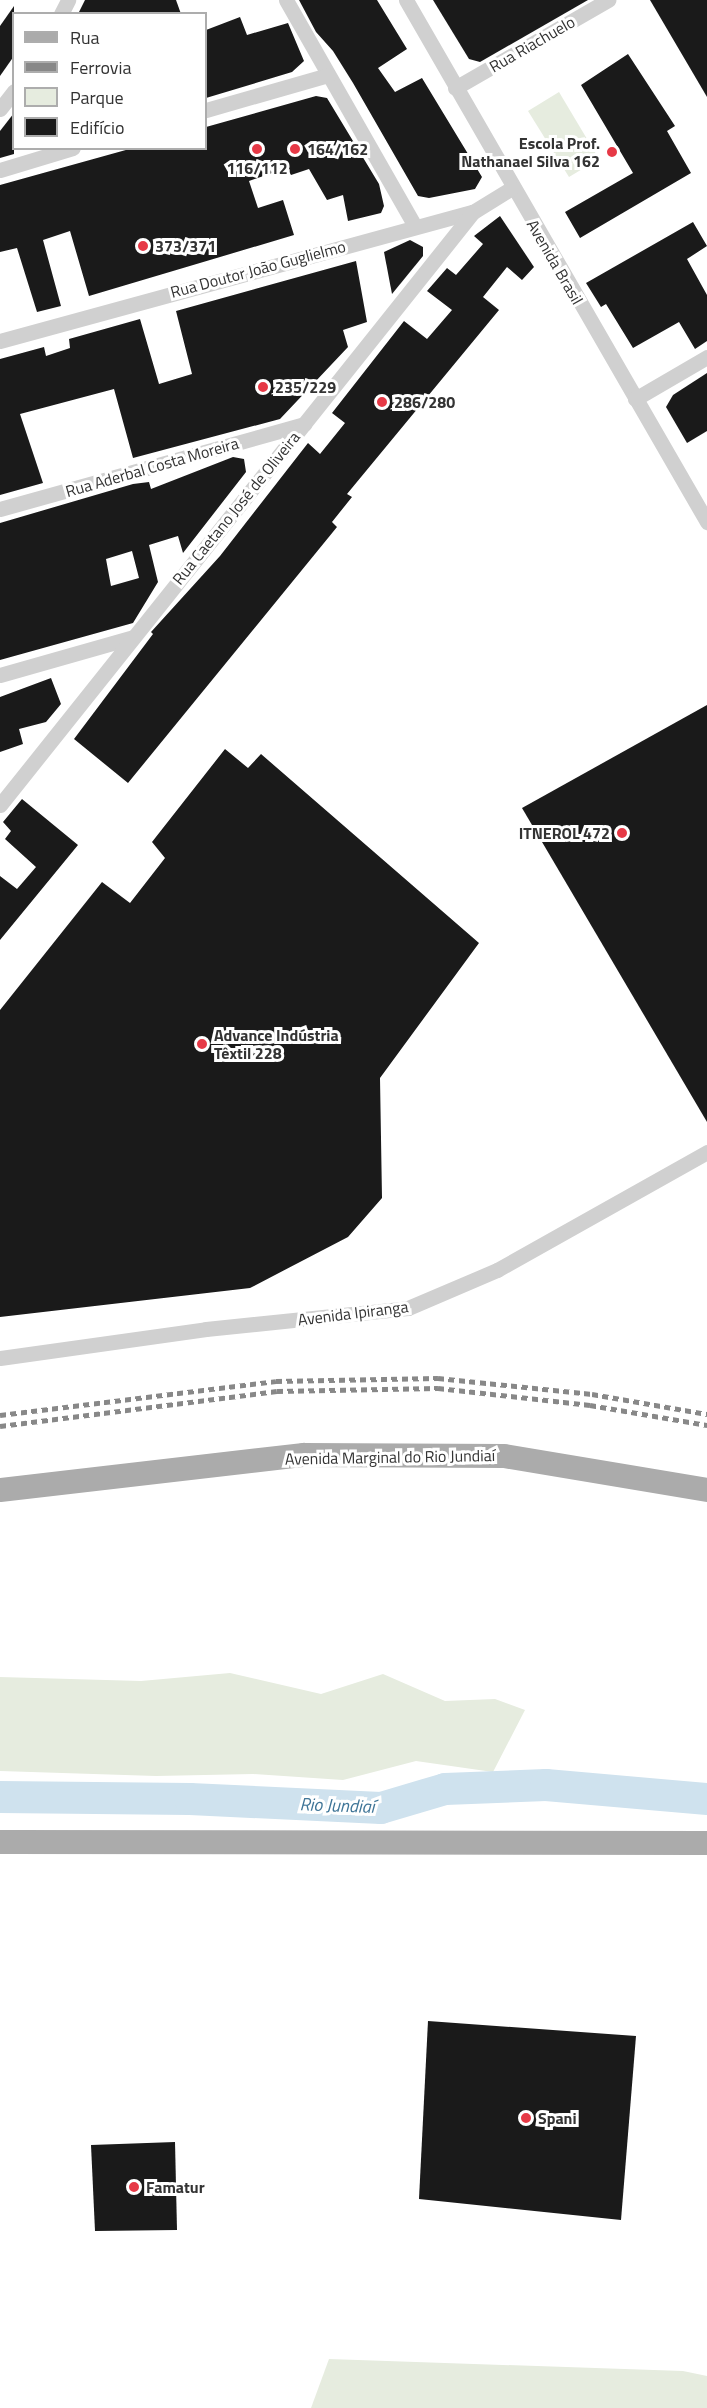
<!DOCTYPE html>
<meta charset="utf-8">
<style>
body{margin:0}
#map{position:relative;width:707px;height:2408px;overflow:hidden;background:#fff;font-family:"Titillium Web",sans-serif}
div>[style]{position:absolute}
[style*='--x']{left:calc(var(--x)*1px);top:calc(var(--y)*1px);width:calc(var(--w)*1px);rotate:calc(var(--a)*1deg)}
.green>*{inset:0;background:#e6ecdf}
.river>*{height:32px;margin:-16px;padding:0 16px;transform-origin:16px;border-radius:16px;background:#cfe2ee}
.building>*{inset:0;background:#1a1a1a}
.minor>*{height:15px;margin:-7.5px;padding:0 7.5px;transform-origin:7.5px;border-radius:7.5px;background:#d0d0d0}
.primary>*{height:24px;margin:-12px;padding:0 12px;transform-origin:12px;border-radius:12px;background:#ababab}
.rail>*{height:4.5px;margin-top:-2.25px;transform-origin:0;background:repeating-linear-gradient(90deg,#888 0 6px,transparent 0 10.5px)}
.dots>*{width:16px;height:16px;translate:-50% -50%;box-sizing:border-box;border:3px solid #fff;border-radius:50%}
span{translate:-50% -50%;white-space:nowrap;text-align:center;line-height:1.15;-webkit-text-stroke:6px #fff;paint-order:stroke}
.street-label{font-size:16px;color:#333}
.poi-label{font-size:16px;color:#333;font-weight:700}
.right{translate:-100% -50%;text-align:right}
.left{translate:0 -50%;text-align:left}
.water-label{font-size:18px;color:#3f7597;font-style:italic}
.legend{position:absolute;left:12px;top:12px;width:195px;height:138px;box-sizing:border-box;background:#fff;border:2px solid #adadad;margin:0;padding:8px 10px;list-style:none;font-size:18px;color:#333}
.legend li{display:flex;align-items:center;gap:12px;height:30px}
.legend b{width:30px;border:2px solid #adadad}
</style>
<div id="map">
<div class="green">
<i style="clip-path:polygon(559px 92px,599px 159px,569px 177px,528px 111px)"></i>
<i style="clip-path:polygon(230px 1673px,321px 1694px,383px 1674px,445px 1701px,495px 1699px,525px 1710px,493px 1772px,416px 1761px,343px 1780px,253px 1774px,156px 1776px,0 1771px,0 1677px,141px 1681px)"></i>
<i style="clip-path:polygon(329px 2359px,683px 2371px,707px 2376px,707px 2408px,311px 2408px)"></i>
</div>
<div class="river">
<i style="--x:0;--y:1797;--w:190;--a:0.6"></i>
<i style="--x:190;--y:1799;--w:191;--a:2.7"></i>
<i style="--x:381;--y:1808;--w:67;--a:-16.5"></i>
<i style="--x:445;--y:1789;--w:101;--a:-2.3"></i>
<i style="--x:546;--y:1785;--w:162;--a:5"></i>
</div>
<div class="building">
<i style="clip-path:polygon(85px 0,176px 0,181px 14px,78px 14px)"></i>
<i style="clip-path:polygon(299px 0,377px 0,407px 49px,378px 68px,395px 92px,422px 78px,482px 177px,475px 189px,429px 198px,418px 196px,353px 83px,333px 51px,316px 32px)"></i>
<i style="clip-path:polygon(433px 0,588px 0,480px 62px,469px 59px)"></i>
<i style="clip-path:polygon(650px 0,707px 0,707px 97px)"></i>
<i style="clip-path:polygon(14px 6px,14px 56px,0 76px,0 26px)"></i>
<i style="clip-path:polygon(240px 17px,247px 35px,288px 23px,304px 61px,292px 72px,206px 98px,206px 30px)"></i>
<i style="clip-path:polygon(628px 54px,675px 126px,667px 131px,691px 173px,580px 238px,565px 212px,633px 173px,581px 85px)"></i>
<i style="clip-path:polygon(316px 96px,327px 98px,379px 184px,384px 206px,381px 213px,348px 221px,343px 195px,327px 200px,309px 169px,291px 175px,287px 168px,249px 181px,258px 208px,283px 200px,294px 235px,89px 296px,70px 231px,43px 240px,61px 306px,37px 312px,17px 248px,0 252px,0 185px,133px 148px,206px 148px,206px 127px)"></i>
<i style="clip-path:polygon(14px 113px,14px 154px,0 158px,0 131px)"></i>
<i style="clip-path:polygon(500px 216px,534px 267px,522px 280px,507px 267px,483px 297px,499px 310px,347px 494px,352px 497px,332px 522px,337px 527px,128px 783px,74px 739px,153px 634px,151px 632px,220px 556px,308px 443px,320px 454px,345px 423px,332px 413px,404px 321px,427px 339px,452px 310px,427px 291px,447px 268px,456px 275px,483px 244px,474px 236px)"></i>
<i style="clip-path:polygon(693px 222px,707px 246px,687px 259px,707px 295px,707px 341px,695px 349px,679px 322px,633px 348px,606px 304px,601px 307px,586px 283px)"></i>
<i style="clip-path:polygon(410px 240px,423px 247px,423px 256px,392px 294px,384px 252px)"></i>
<i style="clip-path:polygon(356px 261px,367px 322px,343px 330px,348px 347px,280px 419px,133px 458px,114px 389px,20px 414px,43px 483px,0 495px,0 359px,44px 347px,46px 356px,70px 348px,69px 339px,140px 319px,159px 384px,192px 374px,176px 311px)"></i>
<i style="clip-path:polygon(707px 373px,707px 431px,687px 443px,666px 407px,673px 395px)"></i>
<i style="clip-path:polygon(evenodd,233px 457px,244px 459px,246px 472px,183px 553px,178px 536px,149px 545px,158px 582px,133px 623px,0 660px,0 523px,133px 484px,149px 482px,151px 489px,233px 457px,132px 551px,139px 578px,111px 586px,106px 559px,132px 551px)"></i>
<i style="clip-path:polygon(51px 678px,61px 704px,46px 722px,19px 729px,23px 744px,0 752px,0 697px)"></i>
<i style="clip-path:polygon(707px 705px,707px 1122px,522px 808px)"></i>
<i style="clip-path:polygon(225px 749px,248px 768px,261px 754px,479px 943px,380px 1078px,382px 1198px,348px 1237px,250px 1288px,0 1317px,0 1010px,102px 882px,130px 903px,165px 858px,152px 842px)"></i>
<i style="clip-path:polygon(22px 799px,78px 845px,0 940px,0 876px,17px 889px,36px 867px,5px 839px,11px 831px,3px 822px)"></i>
<i style="clip-path:polygon(428px 2021px,636px 2036px,621px 2220px,419px 2199px)"></i>
<i style="clip-path:polygon(175px 2142px,177px 2230px,95px 2231px,91px 2145px)"></i>
</div>
<div class="minor">
<i style="--x:286;--y:0;--w:260;--a:60.3"></i>
<i style="--x:406;--y:0;--w:603;--a:60.03"></i>
<i style="--x:61;--y:14;--w:16;--a:-63"></i>
<i style="--x:455;--y:88;--w:177;--a:-29.9"></i>
<i style="--x:0;--y:109;--w:23;--a:-52"></i>
<i style="--x:206;--y:110;--w:127;--a:-16"></i>
<i style="--x:0;--y:170;--w:76;--a:-16.8"></i>
<i style="--x:0;--y:341;--w:490;--a:-15.3"></i>
<i style="--x:473;--y:212;--w:46;--a:-31.6"></i>
<i style="--x:635;--y:399;--w:83;--a:-30.3"></i>
<i style="--x:0;--y:509;--w:316;--a:-15.6"></i>
<i style="--x:0;--y:675;--w:138;--a:-15.9"></i>
<i style="--x:0;--y:805;--w:759;--a:-51.42"></i>
<i style="--x:0;--y:1358;--w:208;--a:-8"></i>
<i style="--x:206;--y:1329;--w:203;--a:-5.9"></i>
<i style="--x:408;--y:1308;--w:97;--a:-23.1"></i>
<i style="--x:497;--y:1270;--w:241;--a:-29.3"></i>
</div>
<div class="primary">
<i style="--x:0;--y:1490;--w:306;--a:-6.6"></i>
<i style="--x:304;--y:1455;--w:200;--a:0.3"></i>
<i style="--x:504;--y:1456;--w:206;--a:9.5"></i>
<i style="--x:0;--y:1842;--w:707;--a:0.08"></i>
</div>
<div class="rail">
<i style="--x:0;--y:1415;--w:278;--a:-7"></i>
<i style="--x:276;--y:1381;--w:162;--a:-1.1"></i>
<i style="--x:438;--y:1378;--w:155;--a:5.9"></i>
<i style="--x:592;--y:1394;--w:117;--a:9.9"></i>
<i style="--x:0;--y:1426;--w:279;--a:-7.2"></i>
<i style="--x:277;--y:1391;--w:161;--a:-1.1"></i>
<i style="--x:438;--y:1388;--w:153;--a:6.4"></i>
<i style="--x:590;--y:1405;--w:119;--a:9.7"></i>
</div>
<div class="dots">
<i style="left:257px;top:149px;background:#e63946"></i>
<i style="left:295px;top:149px;background:#e63946"></i>
<i style="left:612px;top:152px;background:#e63946"></i>
<i style="left:143px;top:246px;background:#e63946"></i>
<i style="left:263px;top:387px;background:#e63946"></i>
<i style="left:382px;top:402px;background:#e63946"></i>
<i style="left:622px;top:833px;background:#e63946"></i>
<i style="left:202px;top:1044px;background:#e63946"></i>
<i style="left:526px;top:2118px;background:#e63946"></i>
<i style="left:134px;top:2187px;background:#e63946"></i>
</div>
<div class="street-label">
<span style="left:532px;top:44px;rotate:-30deg">Rua Riachuelo</span>
<span style="left:555px;top:262px;rotate:60deg">Avenida Brasil</span>
<span style="left:258px;top:269px;rotate:-15deg">Rua Doutor João Guglielmo</span>
<span style="left:152px;top:467px;rotate:-16deg">Rua Aderbal Costa Moreira</span>
<span style="left:236px;top:508px;rotate:-51deg">Rua Caetano José de Oliveira</span>
<span style="left:353px;top:1313px;rotate:-7deg">Avenida Ipiranga</span>
<span style="left:390px;top:1457px;rotate:-1deg">Avenida Marginal do Rio Jundiaí</span>
</div>
<div class="poi-label">
<span class="right" style="left:600px;top:152px">Escola Prof.<br>Nathanael Silva 162</span>
<span class="left" style="left:307px;top:149px">164/162</span>
<span style="left:257px;top:168px">116/112</span>
<span class="left" style="left:155px;top:246px">373/371</span>
<span class="left" style="left:275px;top:387px">235/229</span>
<span class="left" style="left:394px;top:402px">286/280</span>
<span class="right" style="left:610px;top:833px">ITNEROL 472</span>
<span class="left" style="left:214px;top:1044px">Advance Indústria<br>Têxtil 228</span>
<span class="left" style="left:538px;top:2118px">Spani</span>
<span class="left" style="left:146px;top:2187px">Famatur</span>
</div>
<div class="water-label">
<span style="left:337px;top:1806px;rotate:2deg">Rio Jundiaí</span>
</div>
<ul class="legend">
<li><b style="height:8px;background:#ababab"></b>Rua</li>
<li><b style="height:8px;background:#888"></b>Ferrovia</li>
<li><b style="height:16px;background:#e6ecdf"></b>Parque</li>
<li><b style="height:16px;background:#1a1a1a"></b>Edifício</li>
</ul>
</div>
